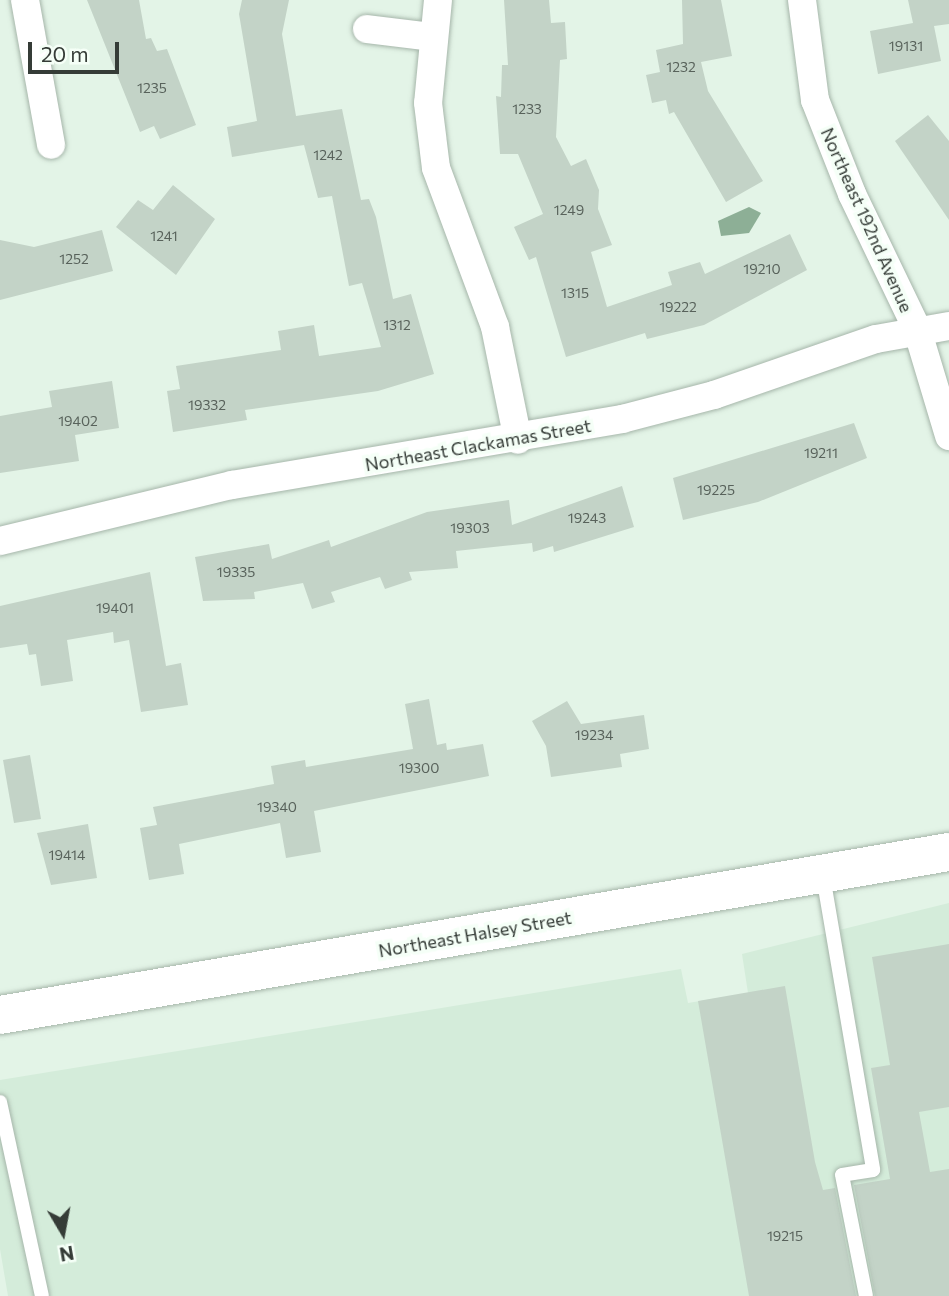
<!DOCTYPE html>
<style>
body{margin:0}
#map{position:relative;width:949px;height:1296px;overflow:hidden;background:#e3f4e7;font-family:Commissioner,sans-serif}
div>[style]{position:absolute}
[style*='--x']{left:calc(var(--x)*1px);top:calc(var(--y)*1px);width:calc(var(--w)*1px);rotate:calc(var(--a)*1deg)}
.built>*{inset:0;background:#d4ecda}
.water>*{inset:0;background:#8daf96}
.building>*{inset:0;background:#c3d3c7}
.roads{filter:drop-shadow(0 0 2px #a6b6aa) drop-shadow(0 0 2px #a6b6aa)}
.lane>*{height:14px;margin:-7px;padding:0 7px;transform-origin:7px;border-radius:7px;background:#fff}
.street>*{height:28px;margin:-14px;padding:0 14px;transform-origin:14px;border-radius:14px;background:#fff}
.secondary>*{height:38px;margin:-19px;padding:0 19px;transform-origin:19px;border-radius:19px;background:#fff}
span{translate:-50% -50%;white-space:nowrap;text-align:center;line-height:1.15;-webkit-text-stroke:7px #f5fff7;paint-order:stroke}
.number-label{font-size:14px;color:#58625b}
.number-label span{-webkit-text-stroke-width:0}
.street-label{font-size:18px;color:#353c37}
.north{position:absolute;left:28px;top:1198px;width:70px;height:70px;-webkit-text-stroke:5px #f5fff7;paint-order:stroke;rotate:170deg;font-size:19px;font-weight:700;line-height:28px;text-align:center;color:#353c37}
.north::after{content:'';display:block;margin:auto;width:24px;height:32px;background:#353c37;clip-path:polygon(50% 0,100% 100%,50% 72%,0 100%)}
.scale{position:absolute;left:28px;top:42px;width:91px;height:32px;box-sizing:border-box;border:4px solid #353c37;border-top:0;padding-left:9px;font-size:21px;line-height:24px;white-space:nowrap;color:#353c37;-webkit-text-stroke:5px #f5fff7;paint-order:stroke}
</style>
<div id="map">
<div class="built">
<i style="clip-path:polygon(949px 903px,949px 1296px,8px 1296px,0 1249px,0 1080px,681px 969px,688px 1003px,748px 993px,742px 954px)"></i>
</div>
<div class="water">
<i style="clip-path:polygon(749px 207px,761px 213px,749px 233px,721px 236px,718px 221px)"></i>
</div>
<div class="building">
<i style="clip-path:polygon(87px 0,139px 0,146px 39px,151px 38px,157px 51px,167px 49px,196px 125px,160px 139px,154px 126px,140px 132px)"></i>
<i style="clip-path:polygon(242px 0,289px 0,282px 34px,296px 116px,342px 109px,361px 200px,369px 199px,376px 217px,393px 299px,411px 294px,434px 374px,378px 391px,245px 410px,247px 420px,173px 432px,167px 391px,180px 389px,176px 366px,281px 350px,278px 331px,314px 325px,319px 356px,381px 347px,362px 283px,349px 286px,332px 196px,318px 198px,304px 145px,232px 157px,227px 127px,257px 121px,239px 14px)"></i>
<i style="clip-path:polygon(504px 0,549px 0,551px 23px,565px 22px,567px 59px,560px 60px,556px 137px,571px 166px,586px 159px,599px 190px,598px 209px,612px 245px,591px 252px,607px 307px,672px 285px,668px 272px,700px 262px,705px 274px,790px 234px,807px 270px,704px 325px,647px 339px,645px 333px,566px 357px,536px 257px,529px 260px,514px 227px,543px 214px,518px 154px,500px 154px,496px 96px,501px 97px,502px 65px,508px 65px)"></i>
<i style="clip-path:polygon(682px 0,721px 0,732px 56px,701px 62px,708px 91px,763px 181px,726px 202px,674px 112px,669px 114px,666px 100px,652px 103px,646px 75px,660px 72px,656px 50px,683px 44px)"></i>
<i style="clip-path:polygon(908px 0,949px 0,949px 24px,934px 26px,941px 61px,878px 74px,870px 31px,913px 23px)"></i>
<i style="clip-path:polygon(928px 115px,949px 141px,949px 220px,895px 141px)"></i>
<i style="clip-path:polygon(173px 185px,215px 219px,176px 275px,116px 227px,138px 200px,153px 210px)"></i>
<i style="clip-path:polygon(102px 230px,113px 271px,0 300px,0 240px,34px 247px)"></i>
<i style="clip-path:polygon(112px 381px,119px 428px,75px 435px,79px 461px,0 473px,0 416px,52px 407px,49px 391px)"></i>
<i style="clip-path:polygon(854px 423px,867px 458px,758px 502px,683px 520px,673px 478px)"></i>
<i style="clip-path:polygon(622px 486px,634px 527px,554px 552px,553px 546px,533px 552px,532px 543px,456px 551px,458px 568px,409px 572px,412px 580px,385px 589px,380px 577px,331px 592px,335px 602px,312px 609px,303px 583px,254px 592px,255px 599px,203px 601px,195px 557px,269px 544px,272px 559px,329px 540px,331px 547px,427px 512px,509px 500px,512px 525px)"></i>
<i style="clip-path:polygon(150px 572px,166px 666px,181px 663px,188px 705px,141px 712px,129px 640px,114px 643px,113px 632px,67px 640px,73px 681px,41px 686px,36px 654px,29px 655px,27px 644px,0 648px,0 606px)"></i>
<i style="clip-path:polygon(429px 699px,437px 745px,446px 743px,447px 750px,483px 744px,489px 776px,314px 811px,321px 852px,286px 858px,280px 823px,179px 844px,184px 874px,149px 880px,140px 828px,157px 825px,153px 807px,274px 784px,271px 766px,305px 760px,306px 767px,413px 749px,405px 704px)"></i>
<i style="clip-path:polygon(567px 701px,581px 724px,644px 715px,649px 749px,620px 754px,622px 767px,551px 777px,546px 746px,532px 721px)"></i>
<i style="clip-path:polygon(30px 755px,41px 819px,14px 823px,3px 760px)"></i>
<i style="clip-path:polygon(88px 824px,97px 878px,51px 885px,37px 833px)"></i>
<i style="clip-path:polygon(949px 944px,949px 1107px,919px 1112px,930px 1172px,949px 1169px,949px 1296px,875px 1296px,854px 1185px,890px 1179px,871px 1068px,890px 1065px,872px 957px)"></i>
<i style="clip-path:polygon(785px 986px,815px 1162px,823px 1190px,835px 1188px,856px 1296px,749px 1296px,698px 1001px)"></i>
</div>
<div class="roads">
<div class="lane">
<i style="--x:823;--y:876;--w:298;--a:80.3"></i>
<i style="--x:873;--y:1170;--w:31;--a:171"></i>
<i style="--x:842;--y:1175;--w:123;--a:78.8"></i>
<i style="--x:0;--y:1102;--w:198;--a:77.8"></i>
</div>
<div class="street">
<i style="--x:25;--y:0;--w:147;--a:79.8"></i>
<i style="--x:438;--y:0;--w:103;--a:95.5"></i>
<i style="--x:428;--y:103;--w:65;--a:83"></i>
<i style="--x:436;--y:168;--w:170;--a:69.6"></i>
<i style="--x:495;--y:327;--w:115;--a:78.5"></i>
<i style="--x:802;--y:0;--w:101;--a:82.6"></i>
<i style="--x:815;--y:100;--w:101;--a:68.5"></i>
<i style="--x:852;--y:194;--w:150;--a:64.3"></i>
<i style="--x:917;--y:329;--w:112;--a:73.3"></i>
<i style="--x:367;--y:29;--w:65;--a:7"></i>
<i style="--x:0;--y:541;--w:239;--a:-13.6"></i>
<i style="--x:232;--y:485;--w:396;--a:-9.6"></i>
<i style="--x:622;--y:419;--w:95;--a:-14.6"></i>
<i style="--x:714;--y:395;--w:171;--a:-19.1"></i>
<i style="--x:876;--y:339;--w:74;--a:-10.1"></i>
</div>
<div class="secondary">
<i style="--x:0;--y:1015;--w:963;--a:-9.75"></i>
</div>
</div>
<div class="number-label">
<span style="left:906px;top:46px">19131</span>
<span style="left:681px;top:67px">1232</span>
<span style="left:152px;top:88px">1235</span>
<span style="left:527px;top:109px">1233</span>
<span style="left:328px;top:155px">1242</span>
<span style="left:569px;top:210px">1249</span>
<span style="left:164px;top:236px">1241</span>
<span style="left:74px;top:259px">1252</span>
<span style="left:762px;top:269px">19210</span>
<span style="left:575px;top:293px">1315</span>
<span style="left:678px;top:307px">19222</span>
<span style="left:397px;top:325px">1312</span>
<span style="left:207px;top:405px">19332</span>
<span style="left:78px;top:421px">19402</span>
<span style="left:821px;top:453px">19211</span>
<span style="left:716px;top:490px">19225</span>
<span style="left:587px;top:518px">19243</span>
<span style="left:470px;top:528px">19303</span>
<span style="left:236px;top:572px">19335</span>
<span style="left:115px;top:608px">19401</span>
<span style="left:594px;top:735px">19234</span>
<span style="left:419px;top:768px">19300</span>
<span style="left:277px;top:807px">19340</span>
<span style="left:67px;top:855px">19414</span>
<span style="left:785px;top:1236px">19215</span>
</div>
<div class="street-label">
<span style="left:867px;top:220px;rotate:66deg">Northeast 192nd Avenue</span>
<span style="left:478px;top:445px;rotate:-10deg">Northeast Clackamas Street</span>
<span style="left:475px;top:934px;rotate:-10deg">Northeast Halsey Street</span>
</div>
<div class="north">N</div>
<div class="scale">20 m</div>
</div>
